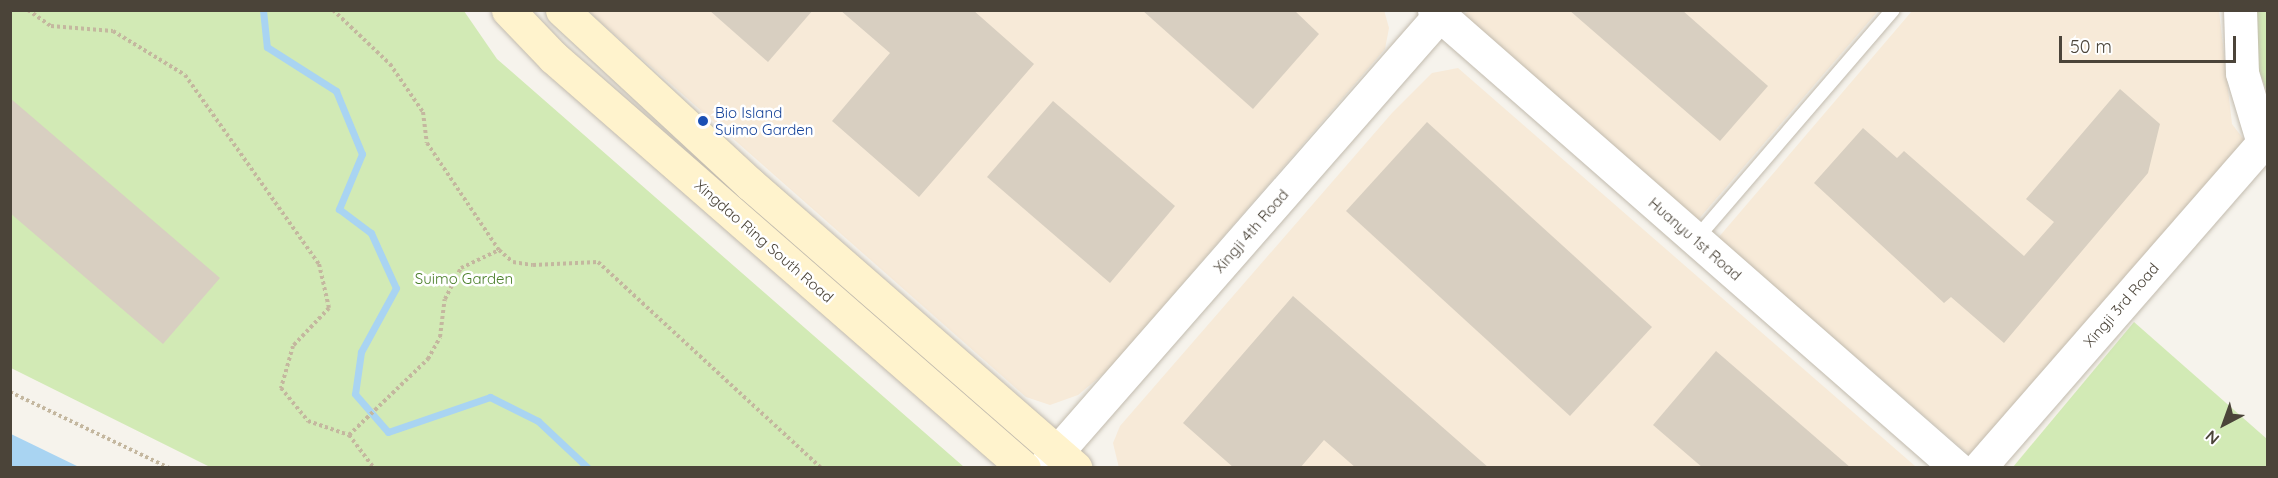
<!DOCTYPE html>
<style>
body{margin:0}
#map{position:relative;width:2278px;height:478px;overflow:hidden;background:#f6f3ec;font-family:Quicksand,sans-serif}
div>[style]{position:absolute}
[style*='--x']{left:calc(var(--x)*1px);top:calc(var(--y)*1px);width:calc(var(--w)*1px);rotate:calc(var(--a)*1deg)}
.commercial>*{inset:0;background:#f7ead8}
.green>*{inset:0;background:#d2eab5}
.water>*{inset:0;background:#a9d4f2}
.stream>*{height:7px;margin:-3.5px;padding:0 3.5px;transform-origin:3.5px;border-radius:3.5px;background:#a9d4f2}
.building>*{inset:0;background:#d8cfc1}
.path>*{height:4px;margin-top:-2px;transform-origin:0;background:repeating-linear-gradient(90deg,#c4b79f 0 3px,transparent 0 6px)}
.roads{filter:drop-shadow(0 0 2px #c2bbae) drop-shadow(0 0 2px #c2bbae)}
.service>*{height:14px;margin:-7px;padding:0 7px;transform-origin:7px;border-radius:7px;background:#fff}
.tertiary>*{height:33px;margin:-16.5px;padding:0 16.5px;transform-origin:16.5px;border-radius:16.5px;background:#fff}
.secondary>*{height:33px;margin:-16.5px;padding:0 16.5px;transform-origin:16.5px;border-radius:16.5px;background:#fff3cd}
.dots>*{width:16px;height:16px;translate:-50% -50%;box-sizing:border-box;border:3px solid #fff;border-radius:50%}
span{translate:-50% -50%;white-space:nowrap;text-align:center;line-height:1.15;-webkit-text-stroke:5px #fff;paint-order:stroke}
.transit-label{font-size:15px;color:#164399}
.left{translate:0 -50%;text-align:left}
.street-label{font-size:15px;color:#4b4439}
.park-label{font-size:15px;color:#4a7f2a}
.frame{position:absolute;inset:0;border:12px solid #4b4439;pointer-events:none}
.north{position:absolute;left:2194px;top:394px;width:60px;height:60px;-webkit-text-stroke:4px #fff;paint-order:stroke;rotate:221deg;font-size:16px;font-weight:700;line-height:24px;text-align:center;color:#4b4439}
.north::after{content:'';display:block;margin:auto;width:21px;height:27px;background:#4b4439;clip-path:polygon(50% 0,100% 100%,50% 72%,0 100%)}
.scale{position:absolute;left:2059px;top:36px;width:177px;height:27px;box-sizing:border-box;border:3px solid #4b4439;border-top:0;padding-left:8px;font-size:18px;line-height:21px;white-space:nowrap;color:#4b4439;-webkit-text-stroke:4px #fff;paint-order:stroke}
</style>
<div id="map">
<div class="commercial">
<i style="clip-path:polygon(1384px 10px,1389px 28px,1385px 49px,1108px 370px,1078px 395px,1050px 405px,1026px 397px,588px 11px)"></i>
<i style="clip-path:polygon(1468px 10px,1878px 11px,1697px 221px,1461px 20px)"></i>
<i style="clip-path:polygon(1912px 11px,2219px 11px,2232px 124px,2248px 145px,1973px 458px,1718px 238px)"></i>
<i style="clip-path:polygon(1458px 68px,1915px 466px,1916px 467px,1119px 468px,1113px 443px,1120px 426px,1392px 113px,1432px 73px)"></i>
</div>
<div class="green">
<i style="clip-path:polygon(10px 11px,464px 11px,497px 59px,964px 467px,210px 467px,11px 368px)"></i>
<i style="clip-path:polygon(2255px 11px,2267px 11px,2267px 92px,2249px 45px)"></i>
<i style="clip-path:polygon(2134px 322px,2267px 439px,2267px 467px,2013px 467px)"></i>
</div>
<div class="water">
<i style="clip-path:polygon(10px 434px,11px 434px,79px 467px,11px 467px)"></i>
</div>
<div class="stream">
<i style="--x:263;--y:10;--w:37;--a:84"></i>
<i style="--x:267;--y:47;--w:82;--a:32.5"></i>
<i style="--x:336;--y:91;--w:68;--a:67.6"></i>
<i style="--x:362;--y:154;--w:60;--a:112.7"></i>
<i style="--x:339;--y:209;--w:40;--a:37"></i>
<i style="--x:371;--y:233;--w:60;--a:65.6"></i>
<i style="--x:396;--y:288;--w:73;--a:118.7"></i>
<i style="--x:361;--y:352;--w:42;--a:98.1"></i>
<i style="--x:355;--y:394;--w:50;--a:49"></i>
<i style="--x:388;--y:432;--w:108;--a:-18.9"></i>
<i style="--x:490;--y:397;--w:54;--a:26.6"></i>
<i style="--x:538;--y:421;--w:69;--a:43.2"></i>
</div>
<div class="building">
<i style="clip-path:polygon(709px 10px,813px 10px,768px 62px)"></i>
<i style="clip-path:polygon(840px 10px,973px 10px,1034px 64px,919px 197px,832px 121px,890px 53px)"></i>
<i style="clip-path:polygon(1142px 10px,1294px 10px,1319px 34px,1253px 109px)"></i>
<i style="clip-path:polygon(1569px 10px,1682px 10px,1768px 86px,1720px 141px)"></i>
<i style="clip-path:polygon(2120px 89px,2160px 124px,2148px 173px,2004px 343px,1951px 297px,1944px 303px,1814px 183px,1863px 128px,1897px 158px,1904px 151px,2024px 256px,2054px 222px,2026px 199px)"></i>
<i style="clip-path:polygon(10px 98px,220px 278px,163px 344px,10px 213px)"></i>
<i style="clip-path:polygon(1053px 101px,1175px 206px,1110px 283px,987px 177px)"></i>
<i style="clip-path:polygon(1427px 122px,1652px 327px,1570px 416px,1346px 211px)"></i>
<i style="clip-path:polygon(1293px 296px,1489px 468px,1356px 468px,1324px 440px,1300px 468px,1234px 468px,1183px 423px)"></i>
<i style="clip-path:polygon(1716px 351px,1851px 468px,1703px 468px,1653px 425px)"></i>
</div>
<div class="path">
<i style="--x:28;--y:10;--w:28;--a:35"></i>
<i style="--x:51;--y:26;--w:62;--a:4.6"></i>
<i style="--x:113;--y:31;--w:84;--a:31.4"></i>
<i style="--x:185;--y:75;--w:232;--a:54.7"></i>
<i style="--x:319;--y:264;--w:45;--a:77.2"></i>
<i style="--x:329;--y:308;--w:52;--a:133.5"></i>
<i style="--x:293;--y:346;--w:44;--a:105.9"></i>
<i style="--x:281;--y:388;--w:43;--a:50.7"></i>
<i style="--x:308;--y:421;--w:43;--a:18.9"></i>
<i style="--x:349;--y:435;--w:41;--a:52.9"></i>
<i style="--x:333;--y:10;--w:79;--a:43.5"></i>
<i style="--x:390;--y:64;--w:58;--a:55.5"></i>
<i style="--x:423;--y:112;--w:31;--a:83"></i>
<i style="--x:427;--y:143;--w:129;--a:56.1"></i>
<i style="--x:499;--y:250;--w:18;--a:41"></i>
<i style="--x:513;--y:262;--w:20;--a:9"></i>
<i style="--x:533;--y:265;--w:65;--a:-2.6"></i>
<i style="--x:598;--y:262;--w:304;--a:42.7"></i>
<i style="--x:10;--y:392;--w:176;--a:25.5"></i>
<i style="--x:349;--y:435;--w:110;--a:-43.9"></i>
<i style="--x:428;--y:359;--w:25;--a:-61"></i>
<i style="--x:440;--y:337;--w:38;--a:-83"></i>
<i style="--x:445;--y:299;--w:35;--a:-63"></i>
<i style="--x:461;--y:268;--w:42;--a:-25.3"></i>
</div>
<div class="roads">
<div class="service">
<i style="--x:1695;--y:240;--w:303;--a:-49.3"></i>
</div>
<div class="tertiary">
<i style="--x:1434;--y:10;--w:695;--a:41.21"></i>
<i style="--x:1043;--y:468;--w:609;--a:-48.8"></i>
<i style="--x:1979;--y:468;--w:432;--a:-48.9"></i>
<i style="--x:2263;--y:143;--w:73;--a:-106.7"></i>
<i style="--x:2242;--y:73;--w:63;--a:-91.8"></i>
</div>
<div class="secondary">
<i style="--x:508;--y:10;--w:65;--a:46.2"></i>
<i style="--x:553;--y:57;--w:625;--a:41.11"></i>
<i style="--x:562;--y:10;--w:256;--a:42.8"></i>
<i style="--x:750;--y:184;--w:432;--a:41.1"></i>
</div>
</div>
<div class="dots">
<i style="left:703px;top:121px;background:#1a4fb4"></i>
</div>
<div class="transit-label">
<span class="left" style="left:715px;top:121px">Bio Island<br>Suimo Garden</span>
</div>
<div class="street-label">
<span style="left:1251px;top:231px;rotate:-49deg">Xingji 4th Road</span>
<span style="left:1695px;top:239px;rotate:41deg">Huanyu 1st Road</span>
<span style="left:764px;top:241px;rotate:41deg">Xingdao Ring South Road</span>
<span style="left:2121px;top:305px;rotate:-49deg">Xingji 3rd Road</span>
</div>
<div class="park-label">
<span style="left:464px;top:279px">Suimo Garden</span>
</div>
<div class="frame"></div>
<div class="north">N</div>
<div class="scale">50 m</div>
</div>
